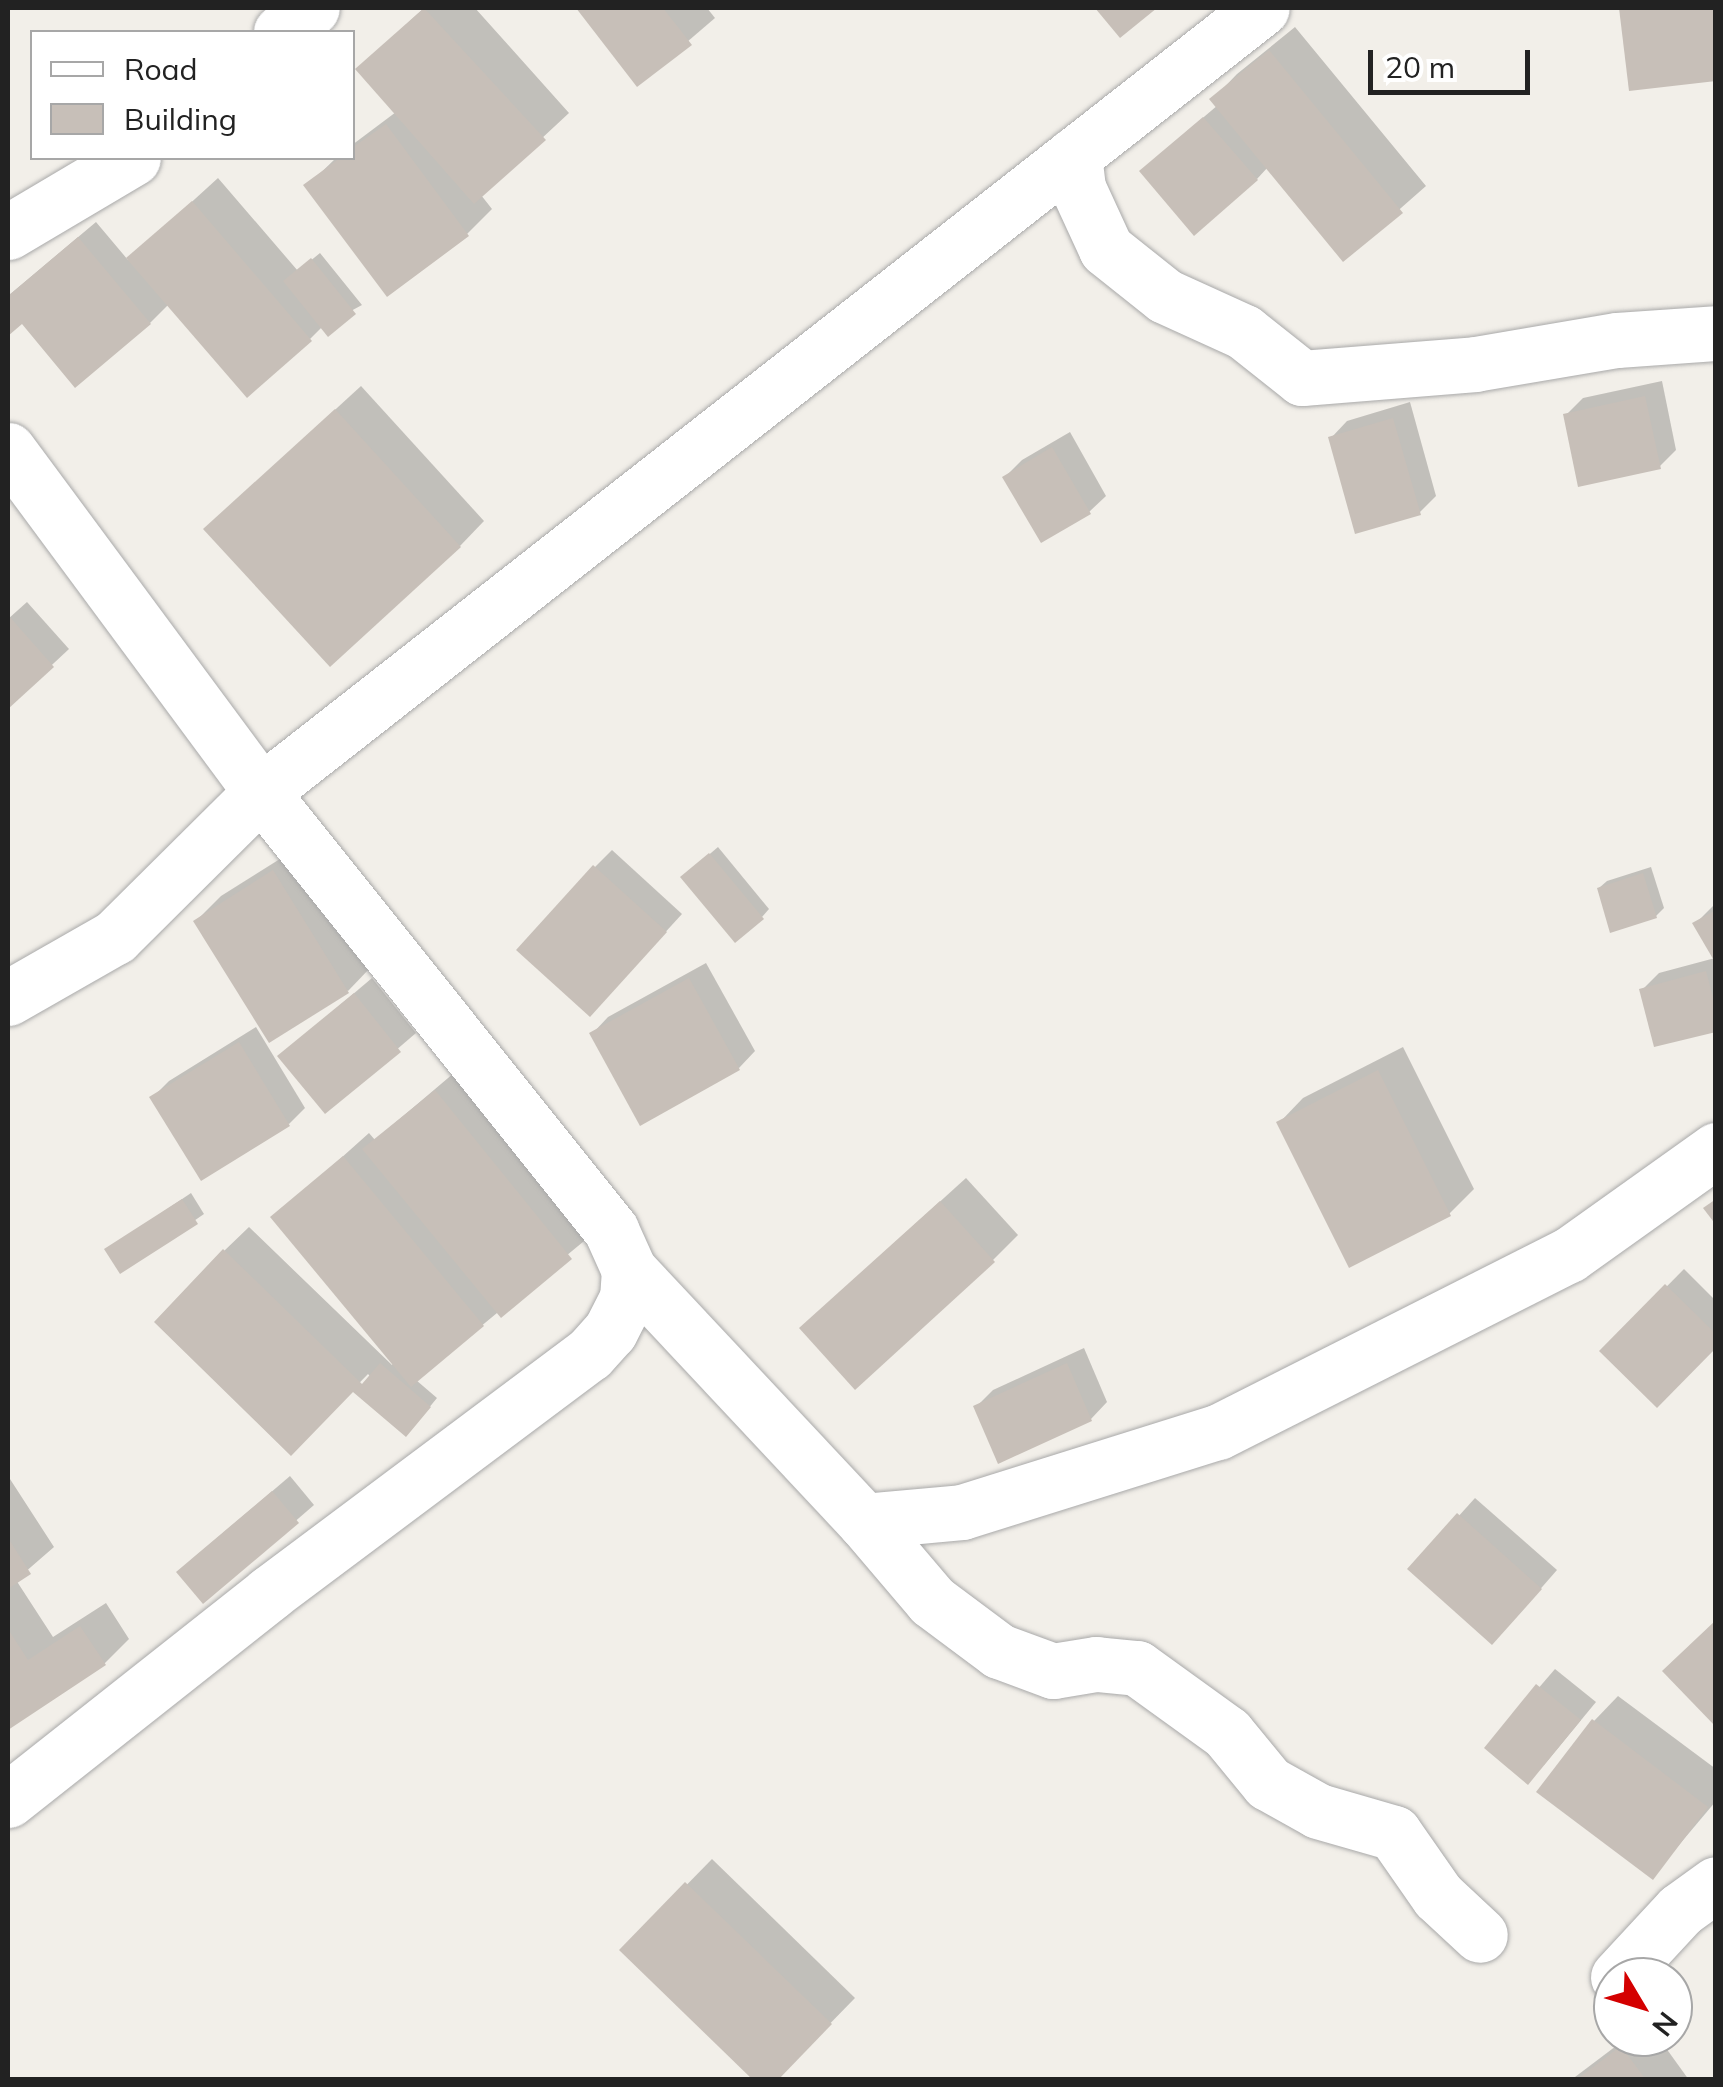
<!DOCTYPE html>
<style>
body{margin:0}
#map{position:relative;width:1723px;height:2087px;overflow:hidden;background:#f2efe9;font-family:Mulish,sans-serif}
div>[style]{position:absolute}
[style*='--x']{left:calc(var(--x)*1px);top:calc(var(--y)*1px);width:calc(var(--w)*1px);rotate:calc(var(--a)*1deg)}
.shadow>*{inset:0;background:#0003}
.building>*{inset:0;background:#c7bfb8}
.roads{filter:drop-shadow(0 0 2px #a9a9a9) drop-shadow(0 0 2px #a9a9a9)}
.minor>*{height:55px;margin:-27.5px;padding:0 27.5px;transform-origin:27.5px;border-radius:27.5px;background:#fff}
span{translate:-50% -50%;white-space:nowrap;text-align:center;line-height:1.15;-webkit-text-stroke:8px #fff;paint-order:stroke}
.frame{position:absolute;inset:0;border:10px solid #222;pointer-events:none}
.legend{position:absolute;left:30px;top:30px;width:325px;height:130px;box-sizing:border-box;background:#fff;border:2px solid #a7a7a7;margin:0;padding:12px 18px;list-style:none;font-size:30px;color:#222}
.legend li{display:flex;align-items:center;gap:20px;height:50px}
.legend b{width:50px;border:2px solid #a7a7a7}
.north{position:absolute;left:1593px;top:1957px;width:100px;height:100px;box-sizing:border-box;background:#fff;border:2px solid #a7a7a7;border-radius:50%;rotate:128deg;font-size:28px;font-weight:700;line-height:40px;text-align:center;color:#222}
.north::after{content:'';display:block;margin:auto;width:35px;height:45px;background:#d40000;clip-path:polygon(50% 0,100% 100%,50% 72%,0 100%)}
.scale{position:absolute;left:1368px;top:50px;width:162px;height:45px;box-sizing:border-box;border:5px solid #222;border-top:0;padding-left:12px;font-size:30px;line-height:35px;white-space:nowrap;color:#222;-webkit-text-stroke:8px #fff;paint-order:stroke}
</style>
<div id="map">
<div class="shadow">
<i style="clip-path:polygon(424px 8px,475px 8px,569px 113px,481px 195px,492px 209px,467px 234px,307px 186px,336px 158px,352px 158px,352px 145px,396px 112px,358px 69px)"></i>
<i style="clip-path:polygon(579px 8px,707px 8px,715px 18px,638px 84px)"></i>
<i style="clip-path:polygon(1295px 27px,1426px 186px,1343px 259px,1268px 167px,1257px 179px,1159px 155px,1218px 105px,1213px 99px,1237px 74px)"></i>
<i style="clip-path:polygon(218px 178px,298px 271px,320px 253px,362px 305px,323px 326px,310px 339px,169px 304px,150px 323px,22px 320px,8px 332px,8px 296px,96px 222px,128px 260px)"></i>
<i style="clip-path:polygon(1662px 381px,1676px 450px,1660px 466px,1566px 415px,1583px 398px)"></i>
<i style="clip-path:polygon(361px 386px,484px 521px,460px 546px,232px 504px)"></i>
<i style="clip-path:polygon(1410px 402px,1436px 496px,1419px 513px,1331px 438px,1347px 421px)"></i>
<i style="clip-path:polygon(1070px 432px,1106px 496px,1089px 512px,1005px 477px,1022px 460px)"></i>
<i style="clip-path:polygon(27px 602px,69px 649px,8px 706px,8px 619px)"></i>
<i style="clip-path:polygon(299px 847px,372px 966px,348px 991px,196px 921px,221px 896px)"></i>
<i style="clip-path:polygon(718px 847px,769px 909px,762px 917px,691px 870px)"></i>
<i style="clip-path:polygon(612px 850px,682px 914px,606px 997px,595px 867px)"></i>
<i style="clip-path:polygon(1651px 867px,1664px 908px,1656px 916px,1599px 888px,1607px 881px)"></i>
<i style="clip-path:polygon(1716px 903px,1716px 1029px,1642px 990px,1659px 973px,1715px 958px,1695px 924px)"></i>
<i style="clip-path:polygon(706px 963px,755px 1051px,739px 1068px,592px 1034px,608px 1017px)"></i>
<i style="clip-path:polygon(372px 978px,416px 1033px,325px 1111px,280px 1056px)"></i>
<i style="clip-path:polygon(256px 1027px,305px 1108px,289px 1124px,152px 1098px,169px 1081px)"></i>
<i style="clip-path:polygon(1403px 1047px,1474px 1189px,1449px 1214px,1279px 1123px,1303px 1098px)"></i>
<i style="clip-path:polygon(461px 1067px,595px 1232px,416px 1380px,437px 1398px,414px 1426px,368px 1374px,291px 1453px,224px 1251px,249px 1227px,392px 1365px,394px 1362px,274px 1218px,369px 1133px,375px 1140px)"></i>
<i style="clip-path:polygon(966px 1178px,1018px 1235px,993px 1260px,827px 1304px)"></i>
<i style="clip-path:polygon(191px 1193px,204px 1214px,121px 1271px,108px 1249px)"></i>
<i style="clip-path:polygon(1684px 1269px,1716px 1301px,1716px 1345px,1603px 1351px)"></i>
<i style="clip-path:polygon(1084px 1348px,1107px 1402px,1091px 1419px,976px 1407px,993px 1390px)"></i>
<i style="clip-path:polygon(290px 1476px,314px 1505px,203px 1601px,196px 1556px)"></i>
<i style="clip-path:polygon(10px 1479px,54px 1547px,16px 1580px,53px 1637px,106px 1603px,129px 1639px,105px 1663px,8px 1727px)"></i>
<i style="clip-path:polygon(1475px 1498px,1557px 1570px,1509px 1625px,1411px 1569px)"></i>
<i style="clip-path:polygon(1555px 1669px,1596px 1702px,1544px 1765px,1487px 1748px)"></i>
<i style="clip-path:polygon(1618px 1696px,1716px 1769px,1716px 1801px,1652px 1877px,1594px 1721px)"></i>
<i style="clip-path:polygon(712px 1859px,855px 1998px,775px 2080px,623px 1950px)"></i>
<i style="clip-path:polygon(1628px 2037px,1658px 2037px,1689px 2080px,1571px 2080px)"></i>
</div>
<div class="building">
<i style="clip-path:polygon(424px 8px,546px 140px,474px 204px,355px 69px)"></i>
<i style="clip-path:polygon(576px 8px,663px 8px,692px 45px,637px 87px)"></i>
<i style="clip-path:polygon(1095px 8px,1157px 8px,1120px 38px)"></i>
<i style="clip-path:polygon(1619px 8px,1716px 8px,1716px 81px,1629px 91px)"></i>
<i style="clip-path:polygon(1269px 50px,1403px 213px,1343px 262px,1209px 99px)"></i>
<i style="clip-path:polygon(1203px 117px,1258px 180px,1194px 236px,1139px 171px)"></i>
<i style="clip-path:polygon(386px 124px,469px 236px,387px 297px,303px 185px,340px 158px,352px 158px,352px 148px)"></i>
<i style="clip-path:polygon(192px 201px,312px 341px,247px 398px,126px 258px)"></i>
<i style="clip-path:polygon(78px 237px,151px 324px,75px 388px,22px 324px,8px 336px,8px 296px)"></i>
<i style="clip-path:polygon(311px 258px,356px 314px,328px 337px,283px 281px)"></i>
<i style="clip-path:polygon(1645px 396px,1661px 469px,1578px 487px,1563px 414px)"></i>
<i style="clip-path:polygon(335px 409px,461px 547px,330px 667px,203px 529px)"></i>
<i style="clip-path:polygon(1393px 418px,1421px 515px,1355px 534px,1328px 437px)"></i>
<i style="clip-path:polygon(1052px 447px,1091px 514px,1041px 543px,1002px 477px)"></i>
<i style="clip-path:polygon(8px 615px,54px 667px,8px 709px)"></i>
<i style="clip-path:polygon(709px 853px,764px 919px,735px 943px,680px 877px)"></i>
<i style="clip-path:polygon(593px 865px,667px 932px,590px 1017px,516px 950px)"></i>
<i style="clip-path:polygon(273px 870px,349px 993px,269px 1043px,193px 921px)"></i>
<i style="clip-path:polygon(1643px 873px,1657px 918px,1610px 933px,1597px 888px)"></i>
<i style="clip-path:polygon(1716px 910px,1716px 964px,1692px 923px)"></i>
<i style="clip-path:polygon(1706px 971px,1716px 1009px,1716px 1032px,1654px 1047px,1639px 989px)"></i>
<i style="clip-path:polygon(689px 978px,740px 1070px,640px 1126px,589px 1033px)"></i>
<i style="clip-path:polygon(354px 993px,401px 1052px,325px 1114px,277px 1056px)"></i>
<i style="clip-path:polygon(239px 1042px,290px 1126px,201px 1181px,149px 1097px)"></i>
<i style="clip-path:polygon(1378px 1070px,1451px 1216px,1349px 1268px,1276px 1122px)"></i>
<i style="clip-path:polygon(435px 1090px,572px 1259px,501px 1318px,362px 1149px)"></i>
<i style="clip-path:polygon(343px 1156px,484px 1326px,411px 1387px,270px 1217px)"></i>
<i style="clip-path:polygon(182px 1199px,198px 1224px,120px 1274px,104px 1249px)"></i>
<i style="clip-path:polygon(1716px 1199px,1716px 1225px,1703px 1208px)"></i>
<i style="clip-path:polygon(940px 1201px,995px 1262px,855px 1390px,799px 1328px)"></i>
<i style="clip-path:polygon(223px 1249px,362px 1384px,380px 1363px,431px 1407px,406px 1437px,353px 1392px,291px 1456px,154px 1322px)"></i>
<i style="clip-path:polygon(1665px 1284px,1716px 1334px,1716px 1348px,1657px 1408px,1599px 1351px)"></i>
<i style="clip-path:polygon(1067px 1363px,1092px 1421px,998px 1464px,973px 1406px)"></i>
<i style="clip-path:polygon(272px 1491px,299px 1523px,203px 1604px,176px 1572px)"></i>
<i style="clip-path:polygon(1457px 1513px,1542px 1589px,1492px 1645px,1407px 1569px)"></i>
<i style="clip-path:polygon(8px 1538px,31px 1574px,8px 1589px)"></i>
<i style="clip-path:polygon(1716px 1620px,1716px 1727px,1662px 1671px)"></i>
<i style="clip-path:polygon(80px 1626px,106px 1665px,8px 1730px,8px 1629px,28px 1660px)"></i>
<i style="clip-path:polygon(1536px 1684px,1581px 1720px,1528px 1785px,1484px 1748px)"></i>
<i style="clip-path:polygon(1592px 1719px,1708px 1807px,1653px 1880px,1536px 1792px)"></i>
<i style="clip-path:polygon(685px 1882px,832px 2024px,778px 2080px,753px 2080px,619px 1950px)"></i>
<i style="clip-path:polygon(1621px 2046px,1646px 2080px,1576px 2080px)"></i>
</div>
<div class="roads">
<div class="minor">
<i style="--x:281;--y:32;--w:39;--a:-38"></i>
<i style="--x:1074;--y:155;--w:33;--a:83"></i>
<i style="--x:1078;--y:188;--w:67;--a:65.3"></i>
<i style="--x:1106;--y:249;--w:75;--a:38.5"></i>
<i style="--x:1165;--y:296;--w:87;--a:24.5"></i>
<i style="--x:1244;--y:332;--w:74;--a:38.4"></i>
<i style="--x:1302;--y:378;--w:174;--a:-4.6"></i>
<i style="--x:1475;--y:364;--w:144;--a:-9.6"></i>
<i style="--x:1617;--y:340;--w:99;--a:-4"></i>
<i style="--x:8;--y:232;--w:145;--a:-30.6"></i>
<i style="--x:8;--y:450;--w:425;--a:53.5"></i>
<i style="--x:261;--y:792;--w:561;--a:51.37"></i>
<i style="--x:611;--y:1230;--w:44;--a:65.8"></i>
<i style="--x:629;--y:1270;--w:28;--a:94"></i>
<i style="--x:627;--y:1298;--w:37;--a:117"></i>
<i style="--x:610;--y:1331;--w:31;--a:132"></i>
<i style="--x:589;--y:1354;--w:399;--a:143.2"></i>
<i style="--x:270;--y:1593;--w:334;--a:141.7"></i>
<i style="--x:8;--y:998;--w:123;--a:-29.7"></i>
<i style="--x:115;--y:937;--w:206;--a:-44.8"></i>
<i style="--x:261;--y:792;--w:1271;--a:-38.07"></i>
<i style="--x:629;--y:1270;--w:344;--a:46.9"></i>
<i style="--x:864;--y:1521;--w:98;--a:-5.2"></i>
<i style="--x:962;--y:1512;--w:268;--a:-17.4"></i>
<i style="--x:1218;--y:1432;--w:393;--a:-26.8"></i>
<i style="--x:1569;--y:1255;--w:181;--a:-35.5"></i>
<i style="--x:864;--y:1521;--w:105;--a:49.6"></i>
<i style="--x:932;--y:1601;--w:84;--a:36.7"></i>
<i style="--x:999;--y:1651;--w:58;--a:20.3"></i>
<i style="--x:1053;--y:1671;--w:44;--a:-9.2"></i>
<i style="--x:1096;--y:1664;--w:41;--a:5.6"></i>
<i style="--x:1137;--y:1668;--w:111;--a:35.8"></i>
<i style="--x:1227;--y:1733;--w:65;--a:50.6"></i>
<i style="--x:1268;--y:1783;--w:57;--a:29.2"></i>
<i style="--x:1318;--y:1811;--w:79;--a:16.1"></i>
<i style="--x:1394;--y:1833;--w:77;--a:55.1"></i>
<i style="--x:1438;--y:1896;--w:57;--a:42.9"></i>
<i style="--x:1618;--y:1977;--w:91;--a:-47.2"></i>
<i style="--x:1680;--y:1910;--w:44;--a:-35.8"></i>
</div>
</div>
<div class="frame"></div>
<ul class="legend">
<li><b style="height:12px;background:#fff"></b>Road</li>
<li><b style="height:28px;background:#c7bfb8"></b>Building</li>
</ul>
<div class="north">N</div>
<div class="scale">20 m</div>
</div>
